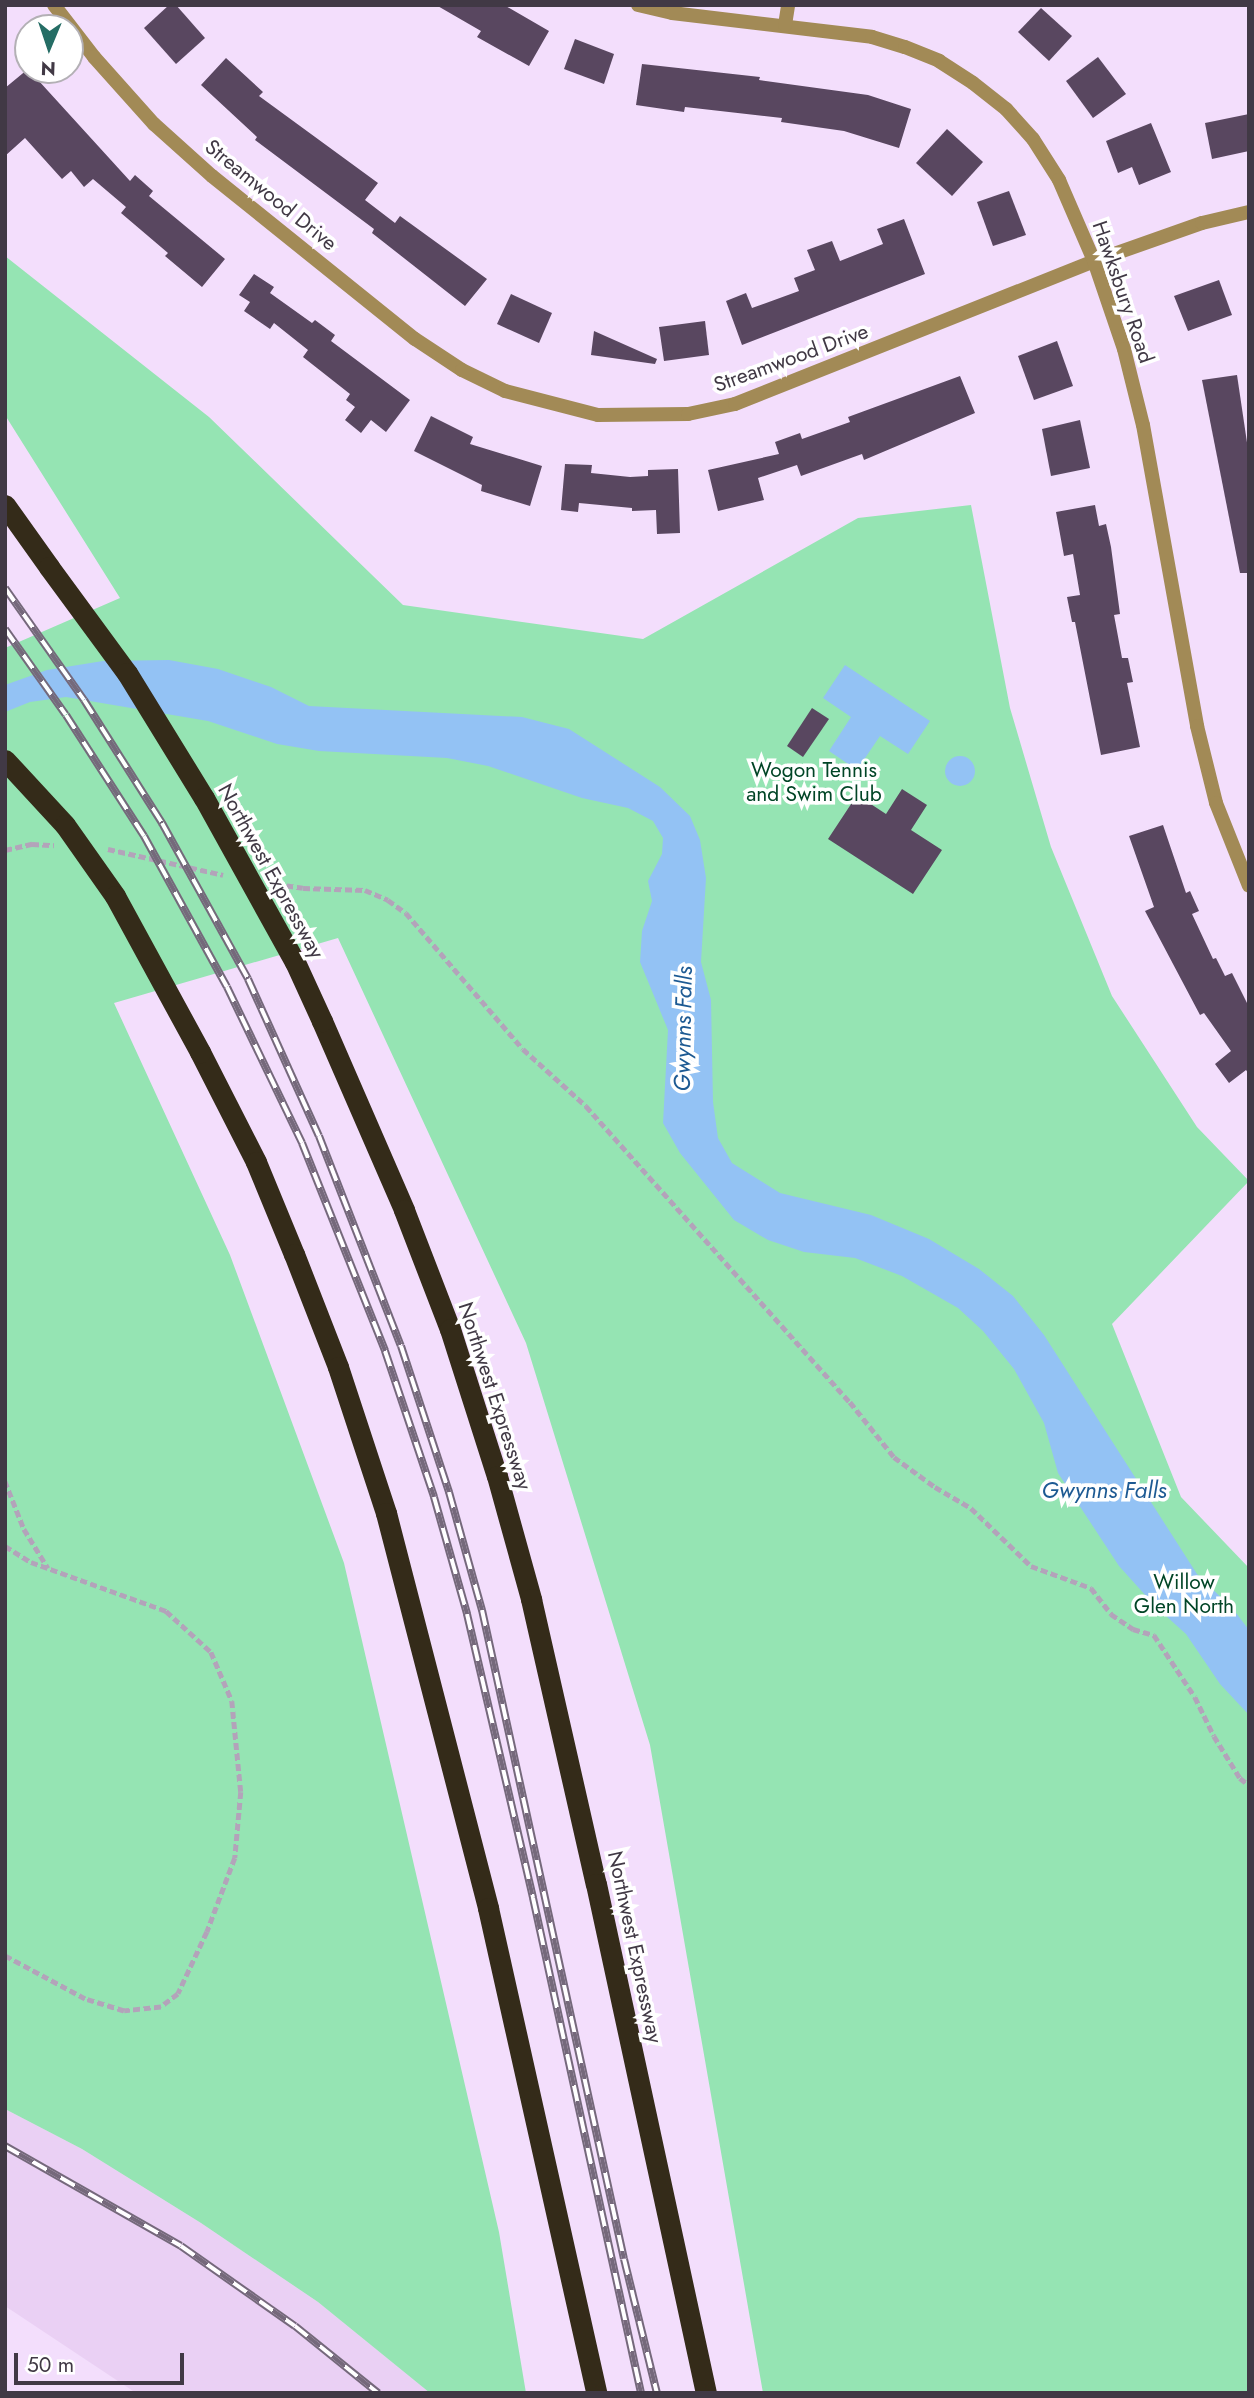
<!DOCTYPE html>
<style>
body{margin:0}
#map{position:relative;width:1254px;height:2398px;overflow:hidden;background:#f3defc;font-family:Jost,sans-serif}
div>[style]{position:absolute}
[style*='--x']{left:calc(var(--x)*1px);top:calc(var(--y)*1px);width:calc(var(--w)*1px);rotate:calc(var(--a)*1deg)}
.built>*{inset:0;background:#ead0f4}
.green>*{inset:0;background:#95e4b3}
.water>*{inset:0;background:#93c2f4}
.round{border-radius:50%}
.building>*{inset:0;background:#594760}
.path>*{height:4.5px;margin-top:-2.25px;transform-origin:0;background:repeating-linear-gradient(90deg,#b3a3ba 0 7px,transparent 0 10.5px)}
.minor>*{height:14px;margin:-7px;padding:0 7px;transform-origin:7px;border-radius:7px;background:#a28a56}
.motorway>*{height:21px;margin:-10.5px;padding:0 10.5px;transform-origin:10.5px;border-radius:10.5px;background:#342b19}
.rail>*{height:8px;margin-top:-4px;transform-origin:0;background:repeating-linear-gradient(90deg,#fff 0 16px,#75697b 0 32px);box-sizing:border-box;border-block:2px solid #75697b}
.motorway-bridge>*{height:21px;margin:-10.5px;padding:0 10.5px;transform-origin:10.5px;border-radius:10.5px;background:#342b19}
span{translate:-50% -50%;white-space:nowrap;text-align:center;line-height:1.15;-webkit-text-stroke:7px #fff;paint-order:stroke}
.street-label{font-size:21px;color:#413945}
.park-label{font-size:21px;color:#014526}
.water-label{font-size:23px;color:#1d5a93;font-style:italic}
.frame{position:absolute;inset:0;border:7px solid #413945;pointer-events:none}
.north{position:absolute;left:14px;top:14px;width:70px;height:70px;box-sizing:border-box;background:#fff;border:2px solid #b3b0b5;border-radius:50%;rotate:182deg;font-size:19px;font-weight:700;line-height:28px;text-align:center;color:#413945}
.north::after{content:'';display:block;margin:auto;width:24px;height:32px;background:#256d65;clip-path:polygon(50% 0,100% 100%,50% 72%,0 100%)}
.scale{position:absolute;left:14px;top:2353px;width:170px;height:32px;box-sizing:border-box;border:4px solid #413945;border-top:0;padding-left:9px;font-size:21px;line-height:24px;white-space:nowrap;color:#413945;-webkit-text-stroke:5px #fff;paint-order:stroke}
</style>
<div id="map">
<div class="built">
<i style="clip-path:polygon(5px 2109px,82px 2149px,201px 2223px,318px 2302px,430px 2393px,136px 2393px,5px 2306px)"></i>
</div>
<div class="green">
<i style="clip-path:polygon(5px 256px,209px 417px,403px 605px,643px 639px,858px 518px,971px 505px,1010px 708px,1051px 847px,1112px 996px,1197px 1127px,1249px 1181px,1112px 1324px,1181px 1497px,1249px 1568px,1249px 2393px,763px 2393px,650px 1745px,526px 1343px,338px 938px,114px 1003px,230px 1255px,344px 1563px,499px 2232px,526px 2393px,430px 2393px,318px 2302px,201px 2223px,82px 2149px,5px 2109px,5px 648px,120px 598px,5px 415px)"></i>
</div>
<div class="water">
<i style="clip-path:polygon(169px 660px,218px 669px,271px 687px,309px 706px,522px 717px,569px 729px,660px 787px,690px 816px,700px 840px,706px 878px,701px 962px,711px 1000px,713px 1102px,718px 1138px,732px 1163px,780px 1193px,871px 1215px,929px 1239px,979px 1269px,1013px 1296px,1044px 1335px,1197px 1574px,1233px 1609px,1249px 1630px,1249px 1715px,1220px 1684px,1186px 1634px,1156px 1607px,1119px 1566px,1058px 1473px,1044px 1423px,1014px 1369px,983px 1331px,958px 1308px,902px 1276px,855px 1258px,804px 1252px,768px 1240px,734px 1220px,680px 1153px,663px 1123px,668px 1030px,640px 962px,642px 931px,652px 901px,648px 881px,662px 854px,663px 838px,653px 821px,628px 808px,582px 798px,488px 766px,447px 758px,319px 751px,277px 744px,208px 721px,66px 697px,30px 702px,5px 712px,5px 685px,47px 670px,103px 661px)"></i>
<i style="clip-path:polygon(845px 665px,930px 721px,908px 754px,880px 736px,857px 770px,829px 751px,851px 717px,823px 698px)"></i>
<i class="round" style="left:945px;top:756px;width:30px;height:30px"></i>
</div>
<div class="building">
<i style="clip-path:polygon(169px 5px,176px 5px,205px 38px,176px 64px,144px 28px)"></i>
<i style="clip-path:polygon(436px 5px,504px 5px,549px 31px,529px 66px,477px 37px,481px 31px)"></i>
<i style="clip-path:polygon(1041px 8px,1072px 36px,1049px 61px,1018px 32px)"></i>
<i style="clip-path:polygon(575px 39px,614px 54px,604px 84px,564px 69px)"></i>
<i style="clip-path:polygon(1098px 57px,1126px 94px,1093px 118px,1066px 81px)"></i>
<i style="clip-path:polygon(226px 58px,263px 92px,259px 96px,378px 183px,365px 200px,395px 223px,400px 216px,487px 279px,465px 306px,372px 233px,374px 229px,255px 140px,257px 137px,201px 85px)"></i>
<i style="clip-path:polygon(642px 64px,760px 77px,759px 80px,868px 95px,911px 109px,899px 148px,844px 131px,781px 122px,782px 118px,685px 107px,684px 112px,636px 105px)"></i>
<i style="clip-path:polygon(28px 69px,130px 181px,135px 175px,153px 191px,149px 196px,225px 259px,202px 287px,165px 256px,168px 253px,121px 213px,126px 207px,93px 179px,84px 187px,71px 171px,62px 179px,25px 138px,5px 156px,5px 88px)"></i>
<i style="clip-path:polygon(1249px 114px,1249px 151px,1212px 159px,1205px 123px)"></i>
<i style="clip-path:polygon(1151px 123px,1171px 172px,1139px 185px,1132px 167px,1118px 173px,1106px 141px)"></i>
<i style="clip-path:polygon(947px 129px,983px 162px,952px 196px,916px 163px)"></i>
<i style="clip-path:polygon(1009px 191px,1026px 235px,993px 246px,977px 202px)"></i>
<i style="clip-path:polygon(904px 219px,925px 274px,742px 345px,726px 301px,746px 293px,752px 308px,799px 291px,794px 278px,815px 270px,807px 250px,832px 241px,840px 261px,883px 244px,877px 229px)"></i>
<i style="clip-path:polygon(254px 274px,274px 287px,270px 293px,312px 323px,315px 320px,335px 335px,331px 341px,410px 400px,386px 432px,371px 420px,361px 433px,345px 420px,355px 407px,346px 400px,350px 394px,303px 357px,308px 350px,274px 323px,270px 329px,244px 311px,250px 302px,239px 295px)"></i>
<i style="clip-path:polygon(1219px 280px,1232px 315px,1188px 331px,1174px 296px)"></i>
<i style="clip-path:polygon(511px 294px,552px 313px,539px 343px,497px 324px)"></i>
<i style="clip-path:polygon(705px 321px,709px 355px,664px 361px,659px 327px)"></i>
<i style="clip-path:polygon(594px 331px,657px 359px,655px 364px,591px 355px)"></i>
<i style="clip-path:polygon(1057px 341px,1073px 386px,1034px 400px,1018px 356px)"></i>
<i style="clip-path:polygon(1237px 375px,1249px 456px,1249px 573px,1240px 573px,1202px 380px)"></i>
<i style="clip-path:polygon(960px 376px,975px 413px,864px 460px,862px 454px,801px 476px,797px 465px,758px 478px,764px 500px,718px 511px,708px 470px,779px 454px,775px 442px,800px 433px,802px 439px,850px 422px,848px 417px)"></i>
<i style="clip-path:polygon(431px 416px,473px 437px,470px 444px,542px 466px,530px 506px,481px 491px,482px 485px,414px 451px)"></i>
<i style="clip-path:polygon(1080px 420px,1090px 468px,1051px 476px,1042px 429px)"></i>
<i style="clip-path:polygon(565px 464px,592px 465px,591px 473px,630px 477px,648px 476px,648px 470px,678px 469px,680px 533px,657px 534px,656px 510px,632px 511px,632px 508px,579px 503px,578px 512px,561px 510px)"></i>
<i style="clip-path:polygon(1095px 505px,1099px 526px,1106px 524px,1111px 547px,1120px 614px,1114px 615px,1122px 658px,1128px 658px,1133px 682px,1127px 683px,1140px 747px,1101px 755px,1075px 622px,1072px 622px,1067px 597px,1080px 595px,1073px 554px,1064px 556px,1056px 512px)"></i>
<i style="clip-path:polygon(812px 708px,829px 719px,803px 757px,787px 746px)"></i>
<i style="clip-path:polygon(902px 789px,927px 805px,911px 830px,942px 850px,913px 894px,828px 839px,857px 795px,886px 814px)"></i>
<i style="clip-path:polygon(1163px 825px,1186px 893px,1190px 891px,1199px 911px,1192px 914px,1213px 959px,1216px 958px,1225px 976px,1232px 973px,1249px 1007px,1249px 1074px,1246px 1070px,1229px 1083px,1215px 1064px,1231px 1051px,1204px 1013px,1200px 1015px,1145px 911px,1154px 907px,1129px 836px)"></i>
</div>
<div class="path">
<i style="--x:108;--y:849;--w:118;--a:12.7"></i>
<i style="--x:5;--y:850;--w:28;--a:-13"></i>
<i style="--x:32;--y:844;--w:22;--a:3"></i>
<i style="--x:276;--y:884;--w:27;--a:8"></i>
<i style="--x:303;--y:888;--w:62;--a:1.8"></i>
<i style="--x:365;--y:890;--w:25;--a:23"></i>
<i style="--x:388;--y:900;--w:22;--a:36"></i>
<i style="--x:406;--y:913;--w:179;--a:49.3"></i>
<i style="--x:523;--y:1049;--w:85;--a:42.1"></i>
<i style="--x:586;--y:1106;--w:397;--a:48.3"></i>
<i style="--x:850;--y:1402;--w:70;--a:51.3"></i>
<i style="--x:894;--y:1457;--w:51;--a:36.2"></i>
<i style="--x:935;--y:1487;--w:42;--a:30.3"></i>
<i style="--x:971;--y:1508;--w:83;--a:44"></i>
<i style="--x:1031;--y:1566;--w:64;--a:20.1"></i>
<i style="--x:1091;--y:1588;--w:33;--a:52"></i>
<i style="--x:1111;--y:1614;--w:27;--a:34"></i>
<i style="--x:1133;--y:1629;--w:22;--a:16"></i>
<i style="--x:1154;--y:1635;--w:74;--a:56.5"></i>
<i style="--x:1195;--y:1697;--w:43;--a:64"></i>
<i style="--x:1214;--y:1736;--w:49;--a:58.2"></i>
<i style="--x:1240;--y:1778;--w:11;--a:38"></i>
<i style="--x:5;--y:1481;--w:52;--a:68.4"></i>
<i style="--x:24;--y:1529;--w:46;--a:58.4"></i>
<i style="--x:5;--y:1546;--w:31;--a:32"></i>
<i style="--x:31;--y:1562;--w:144;--a:19.9"></i>
<i style="--x:166;--y:1611;--w:61;--a:42.3"></i>
<i style="--x:211;--y:1652;--w:53;--a:66.8"></i>
<i style="--x:232;--y:1701;--w:91;--a:84.4"></i>
<i style="--x:241;--y:1792;--w:66;--a:95.2"></i>
<i style="--x:235;--y:1858;--w:79;--a:110.7"></i>
<i style="--x:207;--y:1932;--w:68;--a:115.1"></i>
<i style="--x:178;--y:1994;--w:21;--a:143"></i>
<i style="--x:161;--y:2007;--w:37;--a:174"></i>
<i style="--x:124;--y:2011;--w:41;--a:-162.9"></i>
<i style="--x:85;--y:1999;--w:91;--a:-151.7"></i>
</div>
<div class="minor">
<i style="--x:54;--y:5;--w:66;--a:52.4"></i>
<i style="--x:94;--y:57;--w:90;--a:48.2"></i>
<i style="--x:154;--y:124;--w:78;--a:41.9"></i>
<i style="--x:212;--y:176;--w:260;--a:38.8"></i>
<i style="--x:415;--y:339;--w:56;--a:33.4"></i>
<i style="--x:462;--y:370;--w:48;--a:26"></i>
<i style="--x:505;--y:391;--w:96;--a:14.5"></i>
<i style="--x:598;--y:415;--w:90;--a:-0.6"></i>
<i style="--x:688;--y:414;--w:48;--a:-12"></i>
<i style="--x:735;--y:404;--w:386;--a:-21.7"></i>
<i style="--x:1094;--y:261;--w:114;--a:-19.4"></i>
<i style="--x:1202;--y:223;--w:48;--a:-13.2"></i>
<i style="--x:638;--y:5;--w:35;--a:13"></i>
<i style="--x:672;--y:13;--w:201;--a:6.8"></i>
<i style="--x:872;--y:37;--w:34;--a:17"></i>
<i style="--x:905;--y:47;--w:37;--a:22"></i>
<i style="--x:939;--y:61;--w:40;--a:32.9"></i>
<i style="--x:973;--y:83;--w:42;--a:38.2"></i>
<i style="--x:1006;--y:109;--w:40;--a:48"></i>
<i style="--x:1033;--y:139;--w:49;--a:57.6"></i>
<i style="--x:1059;--y:180;--w:88;--a:66.6"></i>
<i style="--x:1094;--y:261;--w:93;--a:71.2"></i>
<i style="--x:1124;--y:349;--w:78;--a:76"></i>
<i style="--x:1143;--y:425;--w:306;--a:79.8"></i>
<i style="--x:1197;--y:726;--w:79;--a:76.1"></i>
<i style="--x:1216;--y:803;--w:89;--a:68.3"></i>
<i style="--x:785;--y:25;--w:20;--a:-81"></i>
</div>
<div class="motorway">
<i style="--x:5;--y:505;--w:76;--a:54.6"></i>
<i style="--x:322;--y:1021;--w:206;--a:66.5"></i>
<i style="--x:404;--y:1210;--w:128;--a:68.9"></i>
<i style="--x:450;--y:1329;--w:154;--a:72.3"></i>
<i style="--x:497;--y:1476;--w:128;--a:74.5"></i>
<i style="--x:531;--y:1599;--w:292;--a:77.2"></i>
<i style="--x:596;--y:1884;--w:521;--a:77.81"></i>
<i style="--x:200;--y:1052;--w:123;--a:63"></i>
<i style="--x:256;--y:1162;--w:100;--a:67.6"></i>
<i style="--x:294;--y:1254;--w:121;--a:68.7"></i>
<i style="--x:338;--y:1367;--w:154;--a:71.8"></i>
<i style="--x:386;--y:1513;--w:408;--a:75.5"></i>
<i style="--x:488;--y:1908;--w:497;--a:77.4"></i>
</div>
<div class="rail">
<i style="--x:5;--y:588;--w:137;--a:54.8"></i>
<i style="--x:84;--y:700;--w:146;--a:57.6"></i>
<i style="--x:162;--y:823;--w:178;--a:61.1"></i>
<i style="--x:248;--y:979;--w:172;--a:65.7"></i>
<i style="--x:319;--y:1136;--w:225;--a:68.7"></i>
<i style="--x:401;--y:1346;--w:154;--a:71.8"></i>
<i style="--x:449;--y:1492;--w:123;--a:74.4"></i>
<i style="--x:482;--y:1610;--w:664;--a:77.66"></i>
<i style="--x:624;--y:2259;--w:138;--a:76.2"></i>
<i style="--x:5;--y:629;--w:105;--a:54.7"></i>
<i style="--x:66;--y:715;--w:144;--a:57.2"></i>
<i style="--x:144;--y:836;--w:172;--a:61.2"></i>
<i style="--x:227;--y:987;--w:173;--a:64.3"></i>
<i style="--x:302;--y:1143;--w:224;--a:68.2"></i>
<i style="--x:385;--y:1351;--w:154;--a:71.4"></i>
<i style="--x:434;--y:1497;--w:122;--a:74.2"></i>
<i style="--x:467;--y:1614;--w:292;--a:76.9"></i>
<i style="--x:533;--y:1898;--w:507;--a:77.69"></i>
<i style="--x:5;--y:2146;--w:202;--a:29.6"></i>
<i style="--x:181;--y:2246;--w:139;--a:35.1"></i>
<i style="--x:295;--y:2326;--w:107;--a:38.9"></i>
</div>
<div class="motorway-bridge">
<i style="--x:49;--y:567;--w:132;--a:53.7"></i>
<i style="--x:127;--y:673;--w:147;--a:58.4"></i>
<i style="--x:204;--y:798;--w:188;--a:61"></i>
<i style="--x:295;--y:962;--w:65;--a:65.4"></i>
<i style="--x:5;--y:760;--w:88;--a:47.3"></i>
<i style="--x:65;--y:825;--w:87;--a:54.8"></i>
<i style="--x:115;--y:896;--w:178;--a:61.4"></i>
</div>
<div class="street-label">
<span style="left:271px;top:195px;rotate:39deg">Streamwood Drive</span>
<span style="left:1123px;top:292px;rotate:71deg">Hawksbury Road</span>
<span style="left:791px;top:358px;rotate:-20deg">Streamwood Drive</span>
<span style="left:271px;top:871px;rotate:61deg">Northwest Expressway</span>
<span style="left:495px;top:1396px;rotate:72deg">Northwest Expressway</span>
<span style="left:635px;top:1947px;rotate:78deg">Northwest Expressway</span>
</div>
<div class="park-label">
<span style="left:814px;top:782px">Wogon Tennis<br>and Swim Club</span>
<span style="left:1184px;top:1594px">Willow<br>Glen North</span>
</div>
<div class="water-label">
<span style="left:683px;top:1029px;rotate:-89deg">Gwynns Falls</span>
<span style="left:1104px;top:1490px">Gwynns Falls</span>
</div>
<div class="frame"></div>
<div class="north">N</div>
<div class="scale">50 m</div>
</div>
